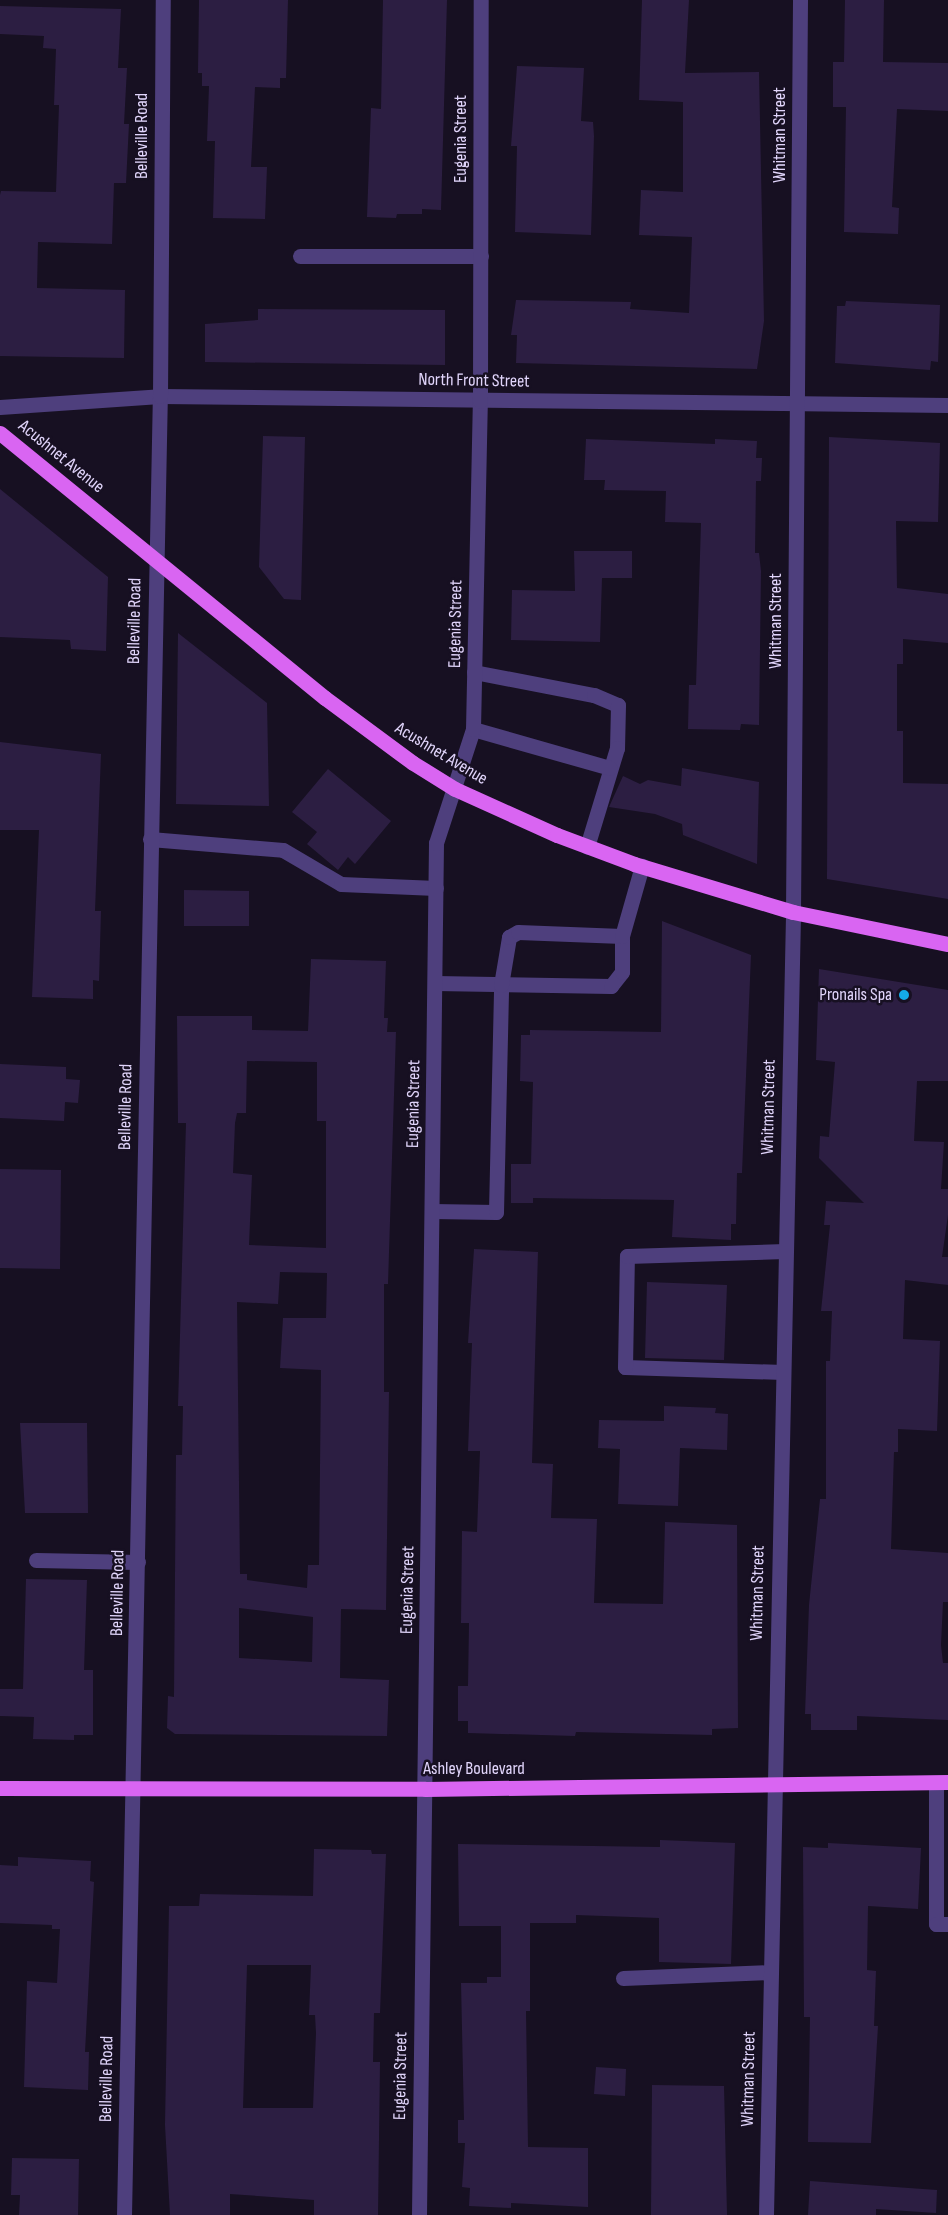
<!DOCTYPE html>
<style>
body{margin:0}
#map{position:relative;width:948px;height:2215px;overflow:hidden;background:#171022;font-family:"Sofia Sans Condensed",sans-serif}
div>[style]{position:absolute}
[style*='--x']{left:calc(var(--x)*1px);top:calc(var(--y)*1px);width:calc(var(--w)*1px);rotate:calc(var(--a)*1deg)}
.building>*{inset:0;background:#2c1e42}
.minor>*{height:15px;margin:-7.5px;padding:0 7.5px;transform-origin:7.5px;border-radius:7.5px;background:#4e3f7d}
.major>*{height:15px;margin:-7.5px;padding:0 7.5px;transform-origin:7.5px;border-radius:7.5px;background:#d965f2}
.dots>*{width:16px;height:16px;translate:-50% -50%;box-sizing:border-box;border:3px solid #171022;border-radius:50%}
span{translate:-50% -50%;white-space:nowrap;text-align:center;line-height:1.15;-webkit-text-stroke:5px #171022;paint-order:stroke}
.street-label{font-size:18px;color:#e1d5fb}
.poi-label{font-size:18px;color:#e1d5fb}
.right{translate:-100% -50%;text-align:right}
</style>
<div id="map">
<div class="building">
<i style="clip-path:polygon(199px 0,288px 0,286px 78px,280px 78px,280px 88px,255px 87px,251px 167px,267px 167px,265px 219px,213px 218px,215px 141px,207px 141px,209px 86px,202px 86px,202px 73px,198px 73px)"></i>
<i style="clip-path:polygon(383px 0,447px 0,441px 210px,422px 209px,422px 214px,397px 214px,396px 218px,367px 217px,371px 108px,381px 109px)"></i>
<i style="clip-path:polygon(642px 0,689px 0,685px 73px,759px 72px,764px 321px,757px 369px,516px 363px,517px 335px,511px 335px,516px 300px,631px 302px,630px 309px,689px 313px,692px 237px,639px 235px,641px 190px,683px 192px,683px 102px,639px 100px)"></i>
<i style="clip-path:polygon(845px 0,884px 0,883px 62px,948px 63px,948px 111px,897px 109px,892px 207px,899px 208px,898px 234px,844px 232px,846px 107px,833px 107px,833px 62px,844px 62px)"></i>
<i style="clip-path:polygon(0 6px,121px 9px,118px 68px,127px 68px,124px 124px,129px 124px,126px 183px,114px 183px,112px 244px,38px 242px,37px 288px,125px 290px,124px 358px,0 356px,0 195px,1px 191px,56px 192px,59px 105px,54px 105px,56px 49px,43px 48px,44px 36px,0 34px)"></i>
<i style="clip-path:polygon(517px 66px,584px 68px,581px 121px,593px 122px,594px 136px,591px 235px,515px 232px,517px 146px,511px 146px)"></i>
<i style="clip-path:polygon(846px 301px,940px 305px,938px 362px,931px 361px,930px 370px,835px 363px,837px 306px,845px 306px)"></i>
<i style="clip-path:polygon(258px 309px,445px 310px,445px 365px,205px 362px,205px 324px,258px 320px)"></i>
<i style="clip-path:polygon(263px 436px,305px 437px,301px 600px,284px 599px,259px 567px)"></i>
<i style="clip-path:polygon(829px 437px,940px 443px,938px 522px,896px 521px,897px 588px,948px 594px,948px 643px,903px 639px,903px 664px,897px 664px,897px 731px,903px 731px,903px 783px,948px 784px,948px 899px,827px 879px)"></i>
<i style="clip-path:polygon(586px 439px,715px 444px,715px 439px,757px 441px,756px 458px,762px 458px,761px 481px,756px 481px,755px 553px,759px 553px,761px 571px,759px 725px,741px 724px,740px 730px,688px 729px,689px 685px,696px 685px,701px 523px,665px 522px,666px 491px,604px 490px,605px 480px,584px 480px)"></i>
<i style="clip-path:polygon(0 489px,108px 577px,106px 651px,71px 649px,70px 640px,0 637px)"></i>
<i style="clip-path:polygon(574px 551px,632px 551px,632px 578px,602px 578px,600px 642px,511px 640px,512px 590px,575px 591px)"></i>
<i style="clip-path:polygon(178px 633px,267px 703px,269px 806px,176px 804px)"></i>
<i style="clip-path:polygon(0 742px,101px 754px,95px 911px,101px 911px,99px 981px,93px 980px,93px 999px,32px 997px,39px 830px,0 830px)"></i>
<i style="clip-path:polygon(682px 768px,759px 782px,757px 864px,683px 835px,682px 824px,655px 814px,609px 807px,623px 776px,640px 784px,648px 780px,681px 786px)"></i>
<i style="clip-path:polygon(328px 769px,391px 821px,355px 864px,348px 857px,338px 870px,307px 844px,317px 832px,292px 812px)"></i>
<i style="clip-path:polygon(184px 890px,249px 891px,249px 926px,184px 926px)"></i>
<i style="clip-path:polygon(662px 921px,751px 955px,742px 1173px,737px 1173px,736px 1224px,731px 1224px,731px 1240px,672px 1237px,674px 1200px,533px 1198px,533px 1203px,511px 1203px,511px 1164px,531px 1164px,533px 1082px,520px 1081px,521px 1035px,530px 1035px,530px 1030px,661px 1032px)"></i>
<i style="clip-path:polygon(evenodd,311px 959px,386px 961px,384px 1018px,388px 1018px,387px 1032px,396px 1032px,388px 1284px,384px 1284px,384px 1392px,389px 1392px,386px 1610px,341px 1609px,340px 1678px,389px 1680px,387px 1736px,175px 1734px,167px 1728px,168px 1696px,174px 1697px,176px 1455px,182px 1455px,183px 1406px,178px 1406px,186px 1123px,178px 1123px,177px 1016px,252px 1016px,252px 1030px,308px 1031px,311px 959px,247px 1061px,317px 1062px,317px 1121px,326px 1121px,326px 1248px,249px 1245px,252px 1175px,233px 1173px,235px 1123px,237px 1113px,246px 1113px,247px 1061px,311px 959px,280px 1272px,327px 1273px,326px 1318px,283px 1318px,280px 1368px,321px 1370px,319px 1565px,308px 1565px,307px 1588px,247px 1580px,247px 1574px,240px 1574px,237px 1302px,278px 1304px,280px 1272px,311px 959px,239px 1608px,313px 1617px,312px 1662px,239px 1658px,239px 1608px)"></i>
<i style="clip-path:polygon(819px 969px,948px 990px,948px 1081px,917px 1081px,914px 1141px,944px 1142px,941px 1189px,948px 1189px,948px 1215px,942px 1257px,948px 1257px,948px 1285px,905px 1280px,903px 1339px,940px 1341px,937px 1431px,898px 1429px,898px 1452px,894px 1452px,891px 1549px,948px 1553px,948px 1602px,943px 1602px,941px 1645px,943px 1663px,948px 1663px,948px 1720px,857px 1716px,857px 1730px,811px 1730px,811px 1714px,805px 1714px,809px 1605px,820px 1499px,826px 1499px,826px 1361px,830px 1361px,832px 1311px,821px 1311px,830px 1225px,824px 1225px,826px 1201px,864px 1203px,819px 1158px,820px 1136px,829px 1137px,835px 1062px,816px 1060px)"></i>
<i style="clip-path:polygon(0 1064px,66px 1067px,66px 1079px,80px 1080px,78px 1103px,65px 1102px,64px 1121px,0 1118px)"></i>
<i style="clip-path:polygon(0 1169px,61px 1170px,60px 1269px,0 1268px)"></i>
<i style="clip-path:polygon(474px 1249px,538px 1252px,532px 1463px,553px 1464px,551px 1518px,597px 1519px,594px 1603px,663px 1604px,665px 1522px,737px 1525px,738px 1728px,712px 1729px,712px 1735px,576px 1732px,575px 1736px,468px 1733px,468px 1721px,458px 1721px,458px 1686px,468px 1686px,469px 1623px,461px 1623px,462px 1531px,477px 1532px,480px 1451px,468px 1451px,472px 1343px,468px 1343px)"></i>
<i style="clip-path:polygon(647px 1282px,727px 1285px,724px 1360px,645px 1358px)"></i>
<i style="clip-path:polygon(664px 1406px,716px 1408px,715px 1413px,728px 1414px,727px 1450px,680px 1448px,678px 1506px,618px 1504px,620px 1449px,598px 1448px,599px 1420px,664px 1421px)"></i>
<i style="clip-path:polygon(20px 1423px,87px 1423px,88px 1513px,25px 1513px)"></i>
<i style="clip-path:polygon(26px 1579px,87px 1580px,84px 1670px,93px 1670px,93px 1735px,74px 1735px,74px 1740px,33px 1739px,34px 1717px,0 1716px,0 1689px,23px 1689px)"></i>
<i style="clip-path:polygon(660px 1840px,735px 1843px,731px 1964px,659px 1962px,659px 1918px,576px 1915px,576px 1923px,530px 1923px,530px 2011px,526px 2011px,528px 2147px,588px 2148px,588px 2207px,511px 2203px,511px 2208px,469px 2206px,470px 2188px,462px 2187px,465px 2143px,458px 2143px,458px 2120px,464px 2120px,461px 1983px,487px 1983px,487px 1977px,501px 1977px,501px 1926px,459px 1926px,458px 1844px,660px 1847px)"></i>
<i style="clip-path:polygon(828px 1843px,921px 1848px,918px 1909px,868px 1906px,867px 1970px,876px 1971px,874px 2026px,878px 2026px,871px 2143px,808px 2142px,810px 2017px,804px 2017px,803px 1847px,828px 1848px)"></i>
<i style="clip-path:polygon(evenodd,314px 1849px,371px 1850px,372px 1854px,386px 1854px,380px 2013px,374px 2013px,373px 2062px,380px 2062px,378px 2215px,314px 2215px,314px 2200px,230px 2194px,230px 2215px,170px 2215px,165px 2125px,169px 1906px,199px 1906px,200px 1894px,313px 1896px,314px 1849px,247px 1965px,311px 1965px,309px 2015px,315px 2015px,316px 2033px,313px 2108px,243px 2108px,247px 1965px)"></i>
<i style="clip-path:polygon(18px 1857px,91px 1861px,90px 1881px,94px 1882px,85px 2052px,89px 2052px,88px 2090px,24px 2087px,27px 1981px,57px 1983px,60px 1929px,52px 1929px,52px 1925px,0 1923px,0 1865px,18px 1866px)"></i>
<i style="clip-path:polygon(596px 2067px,626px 2069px,625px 2096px,594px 2094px)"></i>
<i style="clip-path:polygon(652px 2085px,724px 2086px,727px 2215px,651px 2215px)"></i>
<i style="clip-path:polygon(12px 2158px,79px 2159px,78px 2215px,19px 2215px,20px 2195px,11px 2195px)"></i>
<i style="clip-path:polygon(810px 2181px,937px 2190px,936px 2213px,876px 2209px,876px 2215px,808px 2215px)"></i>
</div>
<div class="minor">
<i style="--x:300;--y:256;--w:181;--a:0"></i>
<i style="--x:0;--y:407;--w:160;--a:-3.9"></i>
<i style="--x:160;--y:396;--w:788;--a:0.65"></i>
<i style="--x:474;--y:672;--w:122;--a:10.9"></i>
<i style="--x:594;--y:695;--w:26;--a:23"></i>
<i style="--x:618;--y:705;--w:43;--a:91.3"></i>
<i style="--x:617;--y:748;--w:103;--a:106.9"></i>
<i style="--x:473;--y:729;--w:142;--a:15.9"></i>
<i style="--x:150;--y:839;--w:133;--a:4.7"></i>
<i style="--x:283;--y:850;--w:67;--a:30.4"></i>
<i style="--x:341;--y:884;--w:95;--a:2.4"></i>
<i style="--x:435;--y:983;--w:176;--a:1"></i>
<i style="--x:611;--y:986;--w:18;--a:-52"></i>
<i style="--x:622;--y:972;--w:36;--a:-90"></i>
<i style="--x:432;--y:1211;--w:64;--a:0.9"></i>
<i style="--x:496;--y:1212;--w:227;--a:-88.7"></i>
<i style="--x:501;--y:985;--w:49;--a:-80.5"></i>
<i style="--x:509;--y:937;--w:10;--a:-29"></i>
<i style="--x:518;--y:932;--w:104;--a:2.2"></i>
<i style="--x:622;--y:936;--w:73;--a:-74.1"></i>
<i style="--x:783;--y:1372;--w:158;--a:-178.2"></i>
<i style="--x:625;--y:1367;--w:111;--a:-89"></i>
<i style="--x:627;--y:1256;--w:158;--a:-1.8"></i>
<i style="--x:36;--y:1560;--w:102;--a:1.1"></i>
<i style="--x:936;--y:1783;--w:141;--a:90"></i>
<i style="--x:936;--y:1924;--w:12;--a:0"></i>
<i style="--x:623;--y:1978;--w:147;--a:-2.3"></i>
<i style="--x:124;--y:2215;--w:1819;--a:-88.87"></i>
<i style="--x:160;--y:396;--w:396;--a:-89.6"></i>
<i style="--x:419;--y:2215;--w:1372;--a:-89.29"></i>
<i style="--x:436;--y:843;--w:120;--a:-72"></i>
<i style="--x:473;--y:729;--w:328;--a:-88.8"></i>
<i style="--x:480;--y:401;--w:401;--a:-89.9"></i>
<i style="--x:766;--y:2215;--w:1303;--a:-88.81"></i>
<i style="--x:793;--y:912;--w:912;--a:-89.56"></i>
</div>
<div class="major">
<i style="--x:0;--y:433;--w:419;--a:39.2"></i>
<i style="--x:325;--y:698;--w:109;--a:36.5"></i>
<i style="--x:413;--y:763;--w:49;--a:31.8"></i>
<i style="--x:455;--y:789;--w:112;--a:24.3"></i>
<i style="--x:557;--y:835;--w:82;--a:20.6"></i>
<i style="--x:634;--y:864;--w:166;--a:16.8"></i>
<i style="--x:793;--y:912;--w:158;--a:11.7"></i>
<i style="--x:0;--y:1788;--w:425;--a:0.1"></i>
<i style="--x:425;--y:1789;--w:523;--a:-0.77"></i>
</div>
<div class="dots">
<i style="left:904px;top:995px;background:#14aae8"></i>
</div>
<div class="street-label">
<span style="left:780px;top:135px;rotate:-90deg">Whitman Street</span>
<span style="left:142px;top:136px;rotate:-90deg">Belleville Road</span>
<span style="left:461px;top:139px;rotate:-90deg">Eugenia Street</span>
<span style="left:474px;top:381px;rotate:1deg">North Front Street</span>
<span style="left:61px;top:457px;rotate:39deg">Acushnet Avenue</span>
<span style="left:135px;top:621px;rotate:-89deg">Belleville Road</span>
<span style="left:776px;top:621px;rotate:-90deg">Whitman Street</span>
<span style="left:456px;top:624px;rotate:-89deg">Eugenia Street</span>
<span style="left:441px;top:754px;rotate:31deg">Acushnet Avenue</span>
<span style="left:414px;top:1104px;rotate:-89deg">Eugenia Street</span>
<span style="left:126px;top:1107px;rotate:-89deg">Belleville Road</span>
<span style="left:769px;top:1107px;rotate:-89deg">Whitman Street</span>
<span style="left:408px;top:1590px;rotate:-89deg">Eugenia Street</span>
<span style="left:118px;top:1593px;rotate:-89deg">Belleville Road</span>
<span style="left:758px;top:1593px;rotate:-89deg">Whitman Street</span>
<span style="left:474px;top:1769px">Ashley Boulevard</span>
<span style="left:401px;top:2076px;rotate:-89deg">Eugenia Street</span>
<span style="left:107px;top:2079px;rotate:-89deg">Belleville Road</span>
<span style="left:749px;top:2079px;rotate:-89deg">Whitman Street</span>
</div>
<div class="poi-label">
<span class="right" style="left:892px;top:995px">Pronails Spa</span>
</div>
</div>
